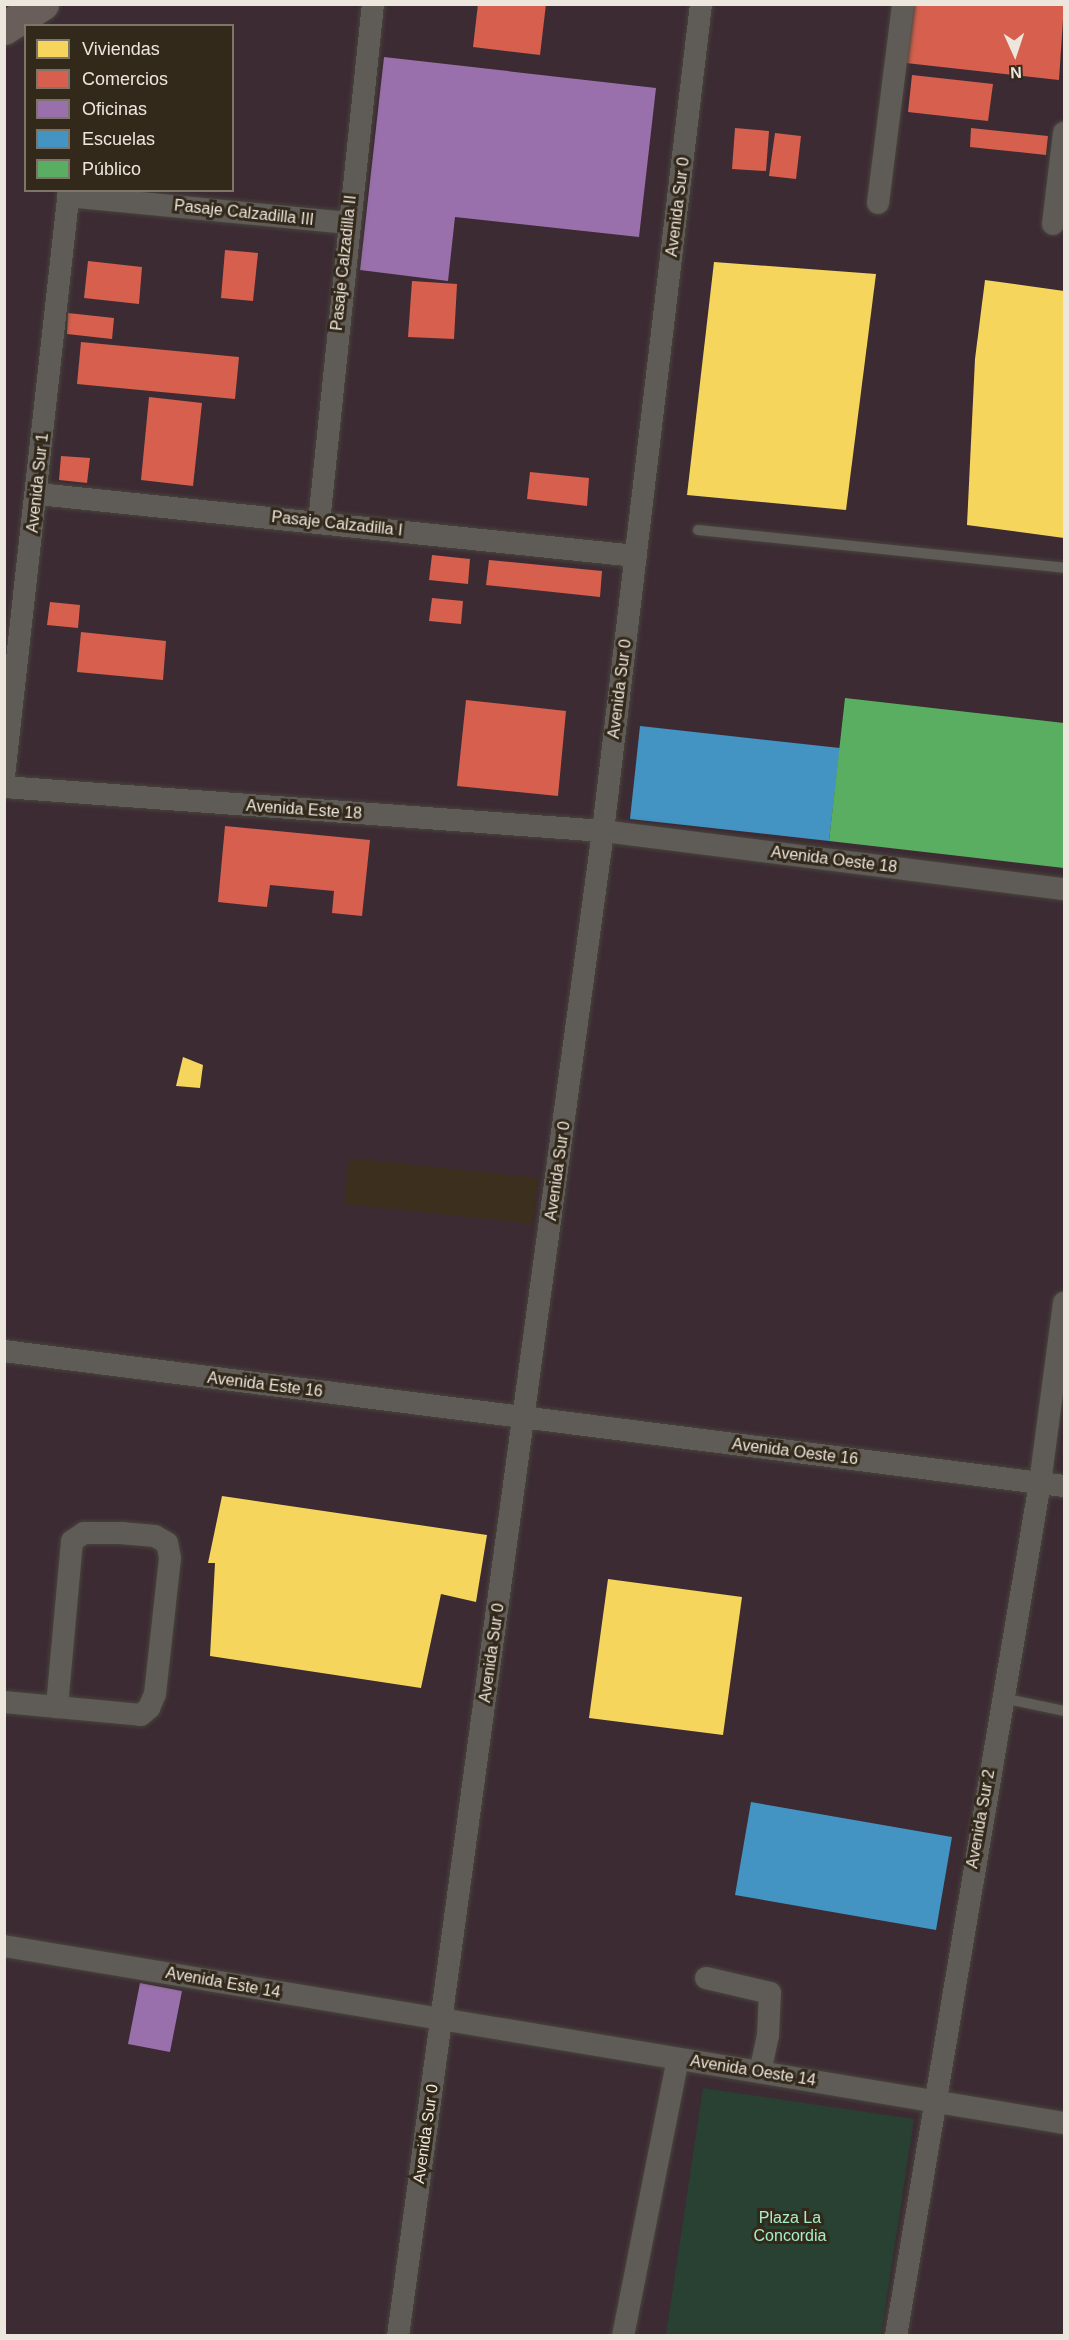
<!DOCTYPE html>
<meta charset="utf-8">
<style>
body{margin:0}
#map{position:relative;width:1069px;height:2340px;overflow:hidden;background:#2d2821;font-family:Arial,sans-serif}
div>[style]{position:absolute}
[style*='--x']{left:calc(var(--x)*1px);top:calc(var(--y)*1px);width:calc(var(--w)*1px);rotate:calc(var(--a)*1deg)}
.commercial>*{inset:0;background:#3c2b33}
.built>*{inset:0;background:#3c2f1d}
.green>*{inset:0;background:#284133}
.homes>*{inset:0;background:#f6d55c}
.shops>*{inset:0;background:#d6604d}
.offices>*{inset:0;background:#9970ab}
.schools>*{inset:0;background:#4393c3}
.public>*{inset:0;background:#5aae61}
.roads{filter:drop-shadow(0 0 2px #48443d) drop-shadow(0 0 2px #48443d)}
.service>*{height:10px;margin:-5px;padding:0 5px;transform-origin:5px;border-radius:5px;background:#5f5b56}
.minor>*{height:22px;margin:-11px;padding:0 11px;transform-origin:11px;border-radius:11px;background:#5f5b56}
.motorway>*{height:33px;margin:-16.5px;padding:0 16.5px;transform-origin:16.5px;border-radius:16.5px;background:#695e59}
span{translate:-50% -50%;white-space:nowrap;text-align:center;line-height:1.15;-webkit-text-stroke:6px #33291b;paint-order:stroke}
.street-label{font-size:16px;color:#ede6dd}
.park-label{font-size:16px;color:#a4f0c9}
.frame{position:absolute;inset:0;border:6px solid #ede6dd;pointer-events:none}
.legend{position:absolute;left:24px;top:24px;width:210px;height:168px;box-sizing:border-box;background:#33291b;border:2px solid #7d7569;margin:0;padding:8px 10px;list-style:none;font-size:18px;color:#ede6dd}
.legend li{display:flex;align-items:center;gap:12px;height:30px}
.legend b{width:30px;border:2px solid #7d7569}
.north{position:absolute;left:985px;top:24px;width:60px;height:60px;-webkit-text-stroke:4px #33291b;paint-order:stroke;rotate:177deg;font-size:16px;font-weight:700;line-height:24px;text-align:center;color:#ede6dd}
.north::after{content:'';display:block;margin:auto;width:21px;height:27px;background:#ede6dd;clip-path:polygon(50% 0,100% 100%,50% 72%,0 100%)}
</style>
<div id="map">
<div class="commercial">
<i style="clip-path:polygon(63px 4px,1064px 5px,1064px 2335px,5px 2336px,5px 45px,25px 30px,26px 190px,232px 190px,232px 26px,32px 25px)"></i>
</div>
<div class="built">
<i style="clip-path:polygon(349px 1158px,538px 1178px,533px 1224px,344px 1204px)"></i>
</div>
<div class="green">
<i style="clip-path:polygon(703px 2088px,914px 2119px,881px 2335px,666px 2335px)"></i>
</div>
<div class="homes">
<i style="clip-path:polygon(714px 262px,876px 274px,846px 510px,687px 495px)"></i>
<i style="clip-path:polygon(985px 280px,1064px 291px,1064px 538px,967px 525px,975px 359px)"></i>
<i style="clip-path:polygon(183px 1057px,203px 1065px,200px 1088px,176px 1086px)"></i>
<i style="clip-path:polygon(222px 1496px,487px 1535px,476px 1602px,441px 1594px,421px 1688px,210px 1656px,215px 1563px,208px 1563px)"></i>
<i style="clip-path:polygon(608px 1579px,742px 1597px,723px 1735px,589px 1718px)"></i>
</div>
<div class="shops">
<i style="clip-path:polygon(478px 4px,546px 4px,540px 55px,473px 47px)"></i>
<i style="clip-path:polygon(912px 4px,1064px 4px,1059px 80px,906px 63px)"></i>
<i style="clip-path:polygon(912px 75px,993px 84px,988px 121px,908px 112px)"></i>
<i style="clip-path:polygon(735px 128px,769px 131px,766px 171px,732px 169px)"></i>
<i style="clip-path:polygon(971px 128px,1048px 136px,1046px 155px,970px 147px)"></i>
<i style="clip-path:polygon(775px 133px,801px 136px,796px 179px,769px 176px)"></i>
<i style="clip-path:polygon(225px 250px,258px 253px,253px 301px,221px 298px)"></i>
<i style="clip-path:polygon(88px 261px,142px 267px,139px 304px,84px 298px)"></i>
<i style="clip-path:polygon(412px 281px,457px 284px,454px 339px,408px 337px)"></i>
<i style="clip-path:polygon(68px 313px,114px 318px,112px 339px,67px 334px)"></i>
<i style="clip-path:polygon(81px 342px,239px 357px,235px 399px,77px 384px)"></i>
<i style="clip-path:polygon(149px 397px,202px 403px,193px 486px,141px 480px)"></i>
<i style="clip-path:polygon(61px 456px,90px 458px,87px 483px,59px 480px)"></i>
<i style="clip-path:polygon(530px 472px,589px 478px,587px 506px,527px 499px)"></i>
<i style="clip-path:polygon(432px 555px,470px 559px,468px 584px,429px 580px)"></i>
<i style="clip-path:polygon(489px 560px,602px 571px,600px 597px,486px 585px)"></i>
<i style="clip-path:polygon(432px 598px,463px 601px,461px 624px,429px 621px)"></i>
<i style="clip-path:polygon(50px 602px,80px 605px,78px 628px,47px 625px)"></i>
<i style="clip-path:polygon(81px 632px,166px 641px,163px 680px,77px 672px)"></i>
<i style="clip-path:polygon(466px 700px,566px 711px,558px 796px,457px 786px)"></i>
<i style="clip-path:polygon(225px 826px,370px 840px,362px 916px,332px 913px,334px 891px,270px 885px,267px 907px,218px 902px)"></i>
</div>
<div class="offices">
<i style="clip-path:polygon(384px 57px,656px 88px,639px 237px,455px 217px,448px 281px,360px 270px)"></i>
<i style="clip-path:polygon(140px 1983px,182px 1991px,170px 2052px,128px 2044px)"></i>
</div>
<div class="schools">
<i style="clip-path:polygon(640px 726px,840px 748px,829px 841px,630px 819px)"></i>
<i style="clip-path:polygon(751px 1802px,952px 1837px,936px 1930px,735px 1895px)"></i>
</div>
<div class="public">
<i style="clip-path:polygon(845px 698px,1064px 723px,1064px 868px,829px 841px)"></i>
</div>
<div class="roads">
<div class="service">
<i style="--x:698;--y:530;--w:368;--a:5.9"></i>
<i style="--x:1002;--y:1698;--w:63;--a:11.8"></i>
</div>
<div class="minor">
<i style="--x:68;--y:196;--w:281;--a:5.5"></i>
<i style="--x:878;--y:203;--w:201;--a:-82.8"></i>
<i style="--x:1053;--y:224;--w:92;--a:-83.1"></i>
<i style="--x:38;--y:494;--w:601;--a:5.92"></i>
<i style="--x:319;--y:522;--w:521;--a:-84.05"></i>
<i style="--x:4;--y:776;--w:590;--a:-83.67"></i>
<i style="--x:4;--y:787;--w:601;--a:4.2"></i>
<i style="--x:603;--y:831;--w:465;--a:7.2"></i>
<i style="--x:4;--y:1351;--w:1069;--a:7.26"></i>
<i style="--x:4;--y:1702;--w:53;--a:5.4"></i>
<i style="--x:57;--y:1707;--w:84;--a:5.4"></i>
<i style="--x:141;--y:1715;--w:11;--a:-41"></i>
<i style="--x:149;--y:1708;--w:15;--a:-67"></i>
<i style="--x:155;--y:1694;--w:137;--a:-83.7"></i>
<i style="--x:170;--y:1558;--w:15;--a:-101"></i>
<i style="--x:167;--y:1543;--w:14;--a:-150"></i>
<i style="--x:155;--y:1536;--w:32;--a:-175"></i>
<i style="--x:123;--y:1533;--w:39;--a:180"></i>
<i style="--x:84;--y:1533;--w:14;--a:146"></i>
<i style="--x:72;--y:1541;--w:167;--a:95.2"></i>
<i style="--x:4;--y:1946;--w:1075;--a:9.48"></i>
<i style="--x:706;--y:1978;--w:66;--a:13.2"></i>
<i style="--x:770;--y:1993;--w:42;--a:92.7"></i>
<i style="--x:768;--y:2035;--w:38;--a:102"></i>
<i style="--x:398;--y:2336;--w:1519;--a:-82.24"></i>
<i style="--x:603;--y:831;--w:833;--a:-83.24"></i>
<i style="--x:623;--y:2336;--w:282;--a:-78.8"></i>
<i style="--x:896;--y:2336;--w:865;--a:-80.42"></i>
<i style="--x:1040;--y:1483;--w:182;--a:-82.4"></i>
</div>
<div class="motorway">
<i style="--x:4;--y:28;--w:45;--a:-32.3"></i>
</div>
</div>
<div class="street-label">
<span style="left:678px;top:207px;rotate:-83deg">Avenida Sur 0</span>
<span style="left:244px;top:213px;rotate:6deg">Pasaje Calzadilla III</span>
<span style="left:344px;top:263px;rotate:-84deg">Pasaje Calzadilla II</span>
<span style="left:38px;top:483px;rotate:-84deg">Avenida Sur 1</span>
<span style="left:337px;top:524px;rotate:6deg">Pasaje Calzadilla I</span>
<span style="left:620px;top:689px;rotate:-83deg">Avenida Sur 0</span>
<span style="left:304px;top:810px;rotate:4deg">Avenida Este 18</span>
<span style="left:834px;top:860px;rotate:7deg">Avenida Oeste 18</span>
<span style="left:558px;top:1171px;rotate:-82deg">Avenida Sur 0</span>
<span style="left:265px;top:1385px;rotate:7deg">Avenida Este 16</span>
<span style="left:795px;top:1452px;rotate:7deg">Avenida Oeste 16</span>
<span style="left:492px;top:1653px;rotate:-82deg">Avenida Sur 0</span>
<span style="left:981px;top:1819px;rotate:-80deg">Avenida Sur 2</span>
<span style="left:223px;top:1983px;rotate:10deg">Avenida Este 14</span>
<span style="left:753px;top:2071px;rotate:9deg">Avenida Oeste 14</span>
<span style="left:426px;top:2134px;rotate:-82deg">Avenida Sur 0</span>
</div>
<div class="park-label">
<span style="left:790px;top:2227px">Plaza La<br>Concordia</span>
</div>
<div class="frame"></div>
<ul class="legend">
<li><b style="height:16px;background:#f6d55c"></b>Viviendas</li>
<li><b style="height:16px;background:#d6604d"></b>Comercios</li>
<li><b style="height:16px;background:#9970ab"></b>Oficinas</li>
<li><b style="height:16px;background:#4393c3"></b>Escuelas</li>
<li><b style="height:16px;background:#5aae61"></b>Público</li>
</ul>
<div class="north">N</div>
</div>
